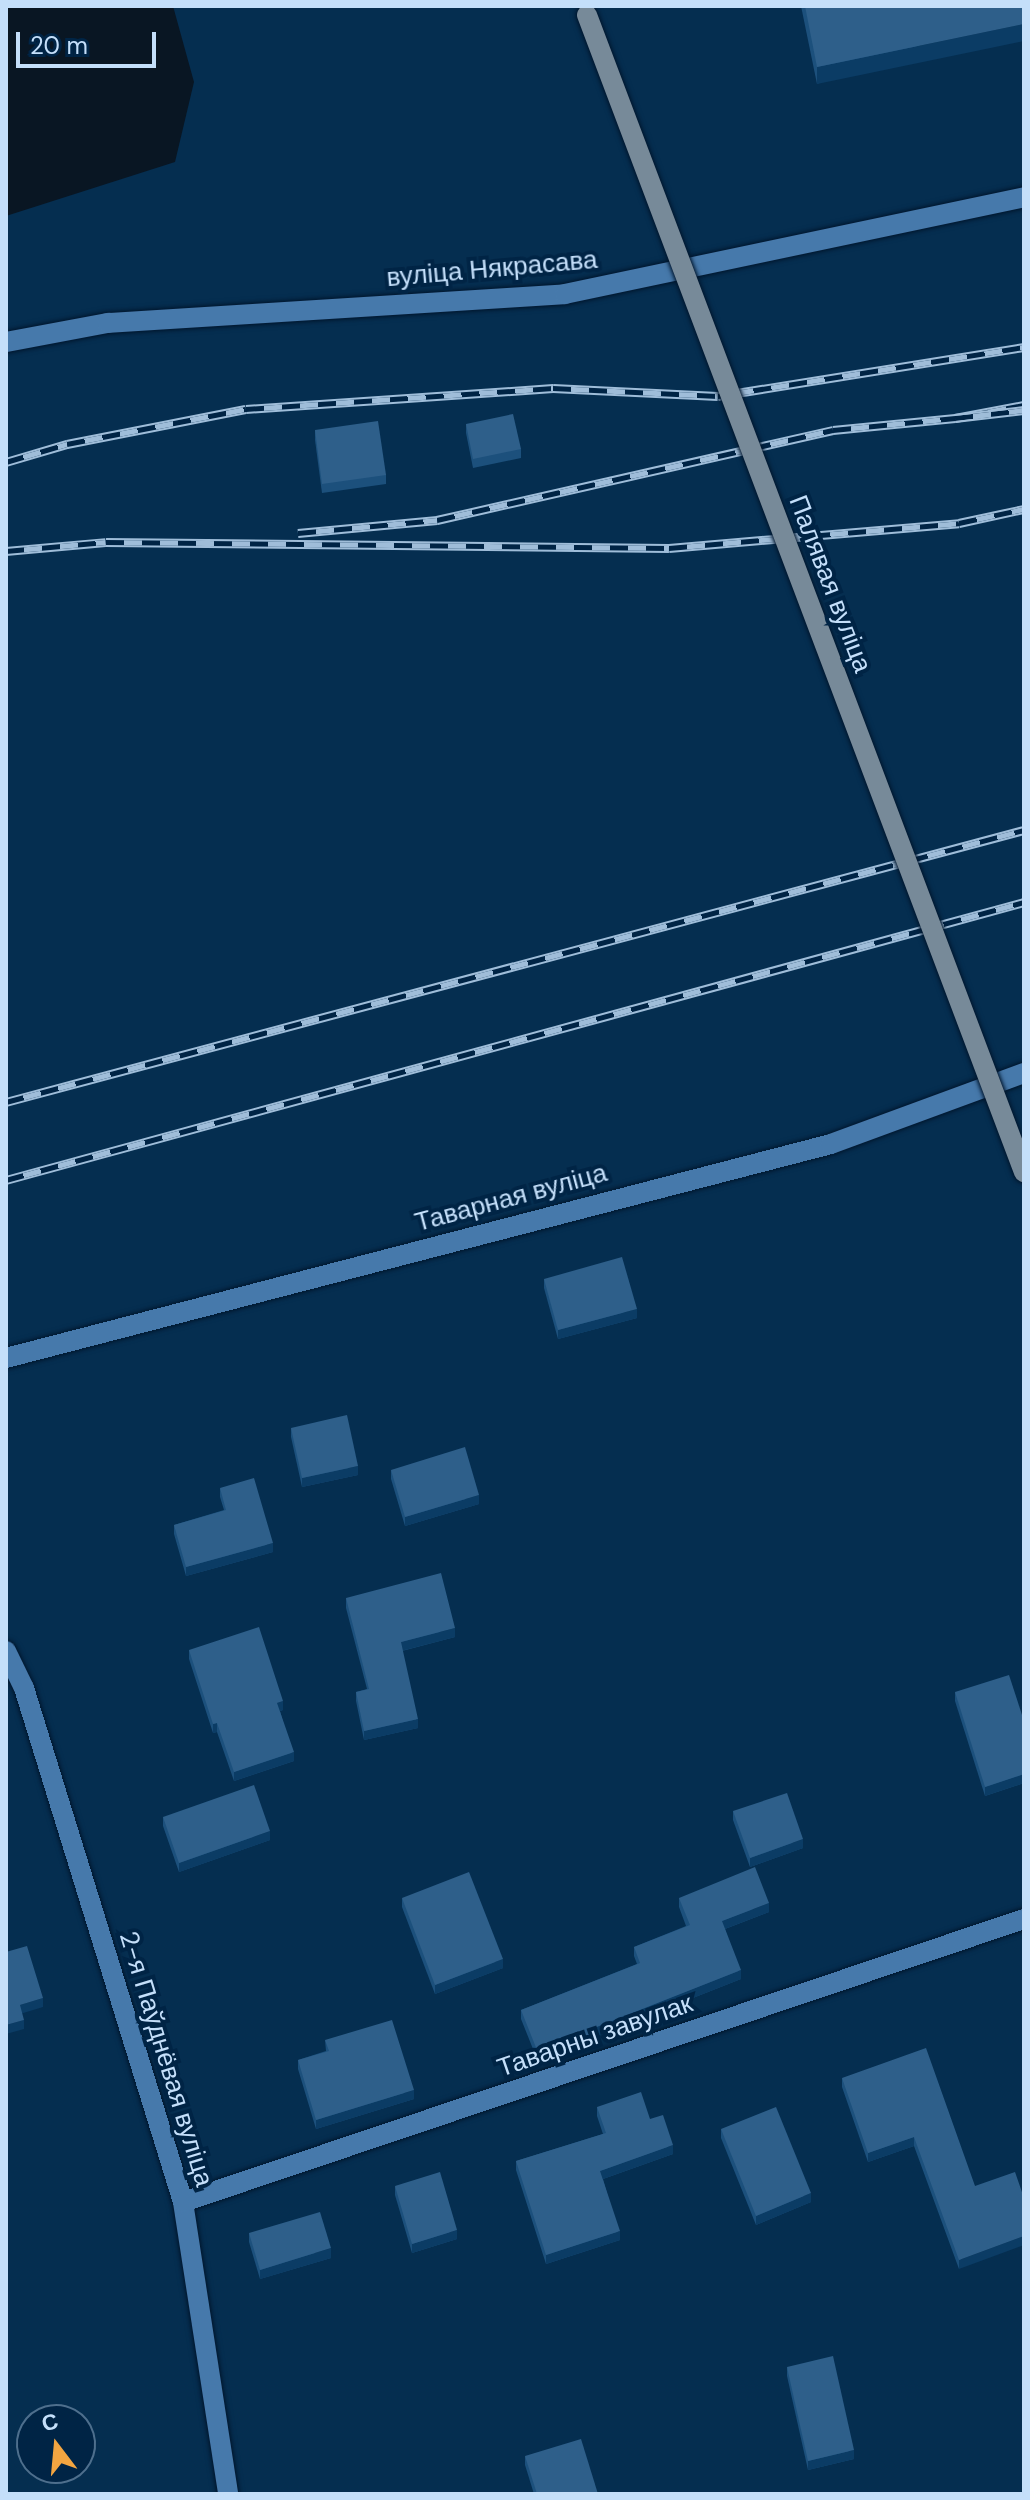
<!DOCTYPE html>
<meta charset="utf-8">
<style>
body{margin:0}
#map{position:relative;width:1030px;height:2500px;overflow:hidden;background:#052e50;font-family:"DM Sans",sans-serif}
div>[style]{position:absolute}
[style*='--x']{left:calc(var(--x)*1px);top:calc(var(--y)*1px);width:calc(var(--w)*1px);rotate:calc(var(--a)*1deg)}
.water>*{inset:0;background:#091623}
.roads{filter:drop-shadow(0 0 2px #00162d) drop-shadow(0 0 2px #00162d)}
.minor>*{height:20px;margin:-10px;padding:0 10px;transform-origin:10px;border-radius:10px;background:#4679ab}
.rail>*{height:9px;margin-top:-4.5px;transform-origin:0;background:repeating-linear-gradient(90deg,#002445 0 18px,#9fbdd9 0 36px);box-sizing:border-box;border-block:2px solid #9fbdd9}
.bridges{filter:drop-shadow(0 0 2px #00162d) drop-shadow(0 0 2px #00162d)}
.secondary-bridge>*{height:20px;margin:-10px;padding:0 10px;transform-origin:10px;border-radius:10px;background:#778a99}
.wall>*{inset:0;background:#1c507c}
.shaded-wall>*{inset:0;background:#0b3c65}
.building>*{inset:0;background:#2e5f8a}
span{translate:-50% -50%;white-space:nowrap;text-align:center;line-height:1.15;-webkit-text-stroke:8px #002445;paint-order:stroke}
.street-label{font-size:26px;color:#c4dffa}
.frame{position:absolute;inset:0;border:8px solid #c4dffa;pointer-events:none}
.north{position:absolute;left:16px;top:2404px;width:80px;height:80px;box-sizing:border-box;background:#002445;border:2px solid #4e6f8d;border-radius:50%;rotate:344deg;font-size:22px;font-weight:700;line-height:32px;text-align:center;color:#c4dffa}
.north::after{content:'';display:block;margin:auto;width:28px;height:36px;background:#f2a541;clip-path:polygon(50% 0,100% 100%,50% 72%,0 100%)}
.scale{position:absolute;left:16px;top:32px;width:140px;height:36px;box-sizing:border-box;border:4px solid #c4dffa;border-top:0;padding-left:10px;font-size:24px;line-height:28px;white-space:nowrap;color:#c4dffa;-webkit-text-stroke:6px #002445;paint-order:stroke}
</style>
<div id="map">
<div class="water">
<i style="clip-path:polygon(6px 6px,173px 6px,194px 82px,175px 162px,6px 216px)"></i>
</div>
<div class="roads">
<div class="minor">
<i style="--x:6;--y:342;--w:104;--a:-10.6"></i>
<i style="--x:108;--y:323;--w:458;--a:-3.6"></i>
<i style="--x:565;--y:294;--w:469;--a:-11.9"></i>
<i style="--x:6;--y:1358;--w:852;--a:-14.54"></i>
<i style="--x:831;--y:1144;--w:206;--a:-20.2"></i>
<i style="--x:6;--y:1651;--w:41;--a:64.1"></i>
<i style="--x:24;--y:1688;--w:538;--a:72.81"></i>
<i style="--x:183;--y:2202;--w:295;--a:81.2"></i>
<i style="--x:183;--y:2202;--w:887;--a:-18.6"></i>
</div>
</div>
<div class="rail">
<i style="--x:1024;--y:405;--w:70;--a:169.3"></i>
<i style="--x:955;--y:418;--w:69;--a:-6.6"></i>
<i style="--x:6;--y:462;--w:64;--a:-16.4"></i>
<i style="--x:67;--y:444;--w:182;--a:-11.1"></i>
<i style="--x:246;--y:409;--w:308;--a:-3.9"></i>
<i style="--x:553;--y:388;--w:165;--a:2.8"></i>
<i style="--x:718;--y:396;--w:310;--a:-9.1"></i>
<i style="--x:298;--y:533;--w:140;--a:-5.3"></i>
<i style="--x:437;--y:520;--w:406;--a:-12.8"></i>
<i style="--x:833;--y:430;--w:123;--a:-5.6"></i>
<i style="--x:6;--y:551;--w:100;--a:-5.1"></i>
<i style="--x:106;--y:542;--w:563;--a:0.61"></i>
<i style="--x:669;--y:548;--w:291;--a:-4.9"></i>
<i style="--x:959;--y:523;--w:66;--a:-12.2"></i>
<i style="--x:6;--y:1102;--w:1054;--a:-14.96"></i>
<i style="--x:6;--y:1180;--w:1055;--a:-15.27"></i>
</div>
<div class="bridges">
<div class="secondary-bridge">
<i style="--x:587;--y:15;--w:1237;--a:69.31"></i>
</div>
</div>
<div class="wall">
<i style="clip-path:polygon(801px 6px,1024px 6px,817px 84px)"></i>
<i style="clip-path:polygon(466px 424px,521px 449px,521px 458px,473px 468px,466px 433px)"></i>
<i style="clip-path:polygon(315px 430px,386px 475px,386px 484px,322px 493px,315px 440px)"></i>
<i style="clip-path:polygon(544px 1279px,637px 1318px,558px 1339px,544px 1288px)"></i>
<i style="clip-path:polygon(291px 1428px,358px 1475px,302px 1487px,291px 1437px)"></i>
<i style="clip-path:polygon(391px 1470px,479px 1504px,405px 1526px,391px 1479px)"></i>
<i style="clip-path:polygon(220px 1488px,273px 1552px,186px 1576px,174px 1534px,174px 1525px,224px 1510px,220px 1497px)"></i>
<i style="clip-path:polygon(346px 1598px,455px 1637px,402px 1651px,418px 1728px,364px 1740px,356px 1701px,356px 1692px,367px 1689px,346px 1608px)"></i>
<i style="clip-path:polygon(189px 1650px,283px 1710px,280px 1711px,294px 1761px,234px 1781px,217px 1732px,213px 1733px,189px 1659px)"></i>
<i style="clip-path:polygon(955px 1692px,1024px 1721px,1024px 1783px,985px 1796px,955px 1701px)"></i>
<i style="clip-path:polygon(733px 1811px,803px 1848px,750px 1867px,733px 1820px)"></i>
<i style="clip-path:polygon(163px 1817px,270px 1840px,179px 1872px,163px 1826px)"></i>
<i style="clip-path:polygon(402px 1898px,503px 1968px,435px 1994px,402px 1907px)"></i>
<i style="clip-path:polygon(679px 1898px,769px 1912px,725px 1929px,741px 1979px,594px 2037px,594px 2043px,539px 2064px,521px 2019px,521px 2010px,637px 1964px,634px 1956px,634px 1947px,686px 1926px,679px 1907px)"></i>
<i style="clip-path:polygon(325px 2040px,414px 2099px,316px 2129px,298px 2069px,298px 2060px,326px 2051px)"></i>
<i style="clip-path:polygon(842px 2078px,975px 2186px,959px 2269px,914px 2146px,868px 2162px,842px 2087px)"></i>
<i style="clip-path:polygon(597px 2107px,650px 2119px,673px 2154px,603px 2179px,620px 2240px,546px 2264px,516px 2170px,516px 2161px,603px 2134px,597px 2116px)"></i>
<i style="clip-path:polygon(721px 2129px,811px 2202px,756px 2225px,721px 2138px)"></i>
<i style="clip-path:polygon(395px 2186px,457px 2239px,412px 2253px,395px 2195px)"></i>
<i style="clip-path:polygon(249px 2233px,331px 2258px,260px 2279px,249px 2242px)"></i>
<i style="clip-path:polygon(787px 2367px,854px 2459px,808px 2470px,787px 2376px)"></i>
<i style="clip-path:polygon(525px 2456px,598px 2494px,534px 2494px,525px 2465px)"></i>
</div>
<div class="shaded-wall">
<i style="clip-path:polygon(1024px 24px,1024px 41px,817px 84px,817px 67px)"></i>
<i style="clip-path:polygon(637px 1309px,637px 1318px,558px 1339px,558px 1330px)"></i>
<i style="clip-path:polygon(358px 1466px,358px 1475px,302px 1487px,302px 1478px)"></i>
<i style="clip-path:polygon(479px 1495px,479px 1504px,405px 1526px,405px 1517px)"></i>
<i style="clip-path:polygon(273px 1543px,273px 1552px,186px 1576px,186px 1567px)"></i>
<i style="clip-path:polygon(455px 1628px,455px 1637px,401px 1651px,401px 1642px)"></i>
<i style="clip-path:polygon(283px 1701px,283px 1710px,277px 1712px,277px 1703px)"></i>
<i style="clip-path:polygon(418px 1719px,418px 1728px,364px 1740px,364px 1731px)"></i>
<i style="clip-path:polygon(217px 1723px,217px 1732px,213px 1733px,213px 1724px)"></i>
<i style="clip-path:polygon(294px 1752px,294px 1761px,234px 1781px,234px 1772px)"></i>
<i style="clip-path:polygon(1024px 1774px,1024px 1783px,985px 1796px,985px 1787px)"></i>
<i style="clip-path:polygon(270px 1831px,270px 1840px,179px 1872px,179px 1863px)"></i>
<i style="clip-path:polygon(803px 1839px,803px 1848px,750px 1867px,750px 1858px)"></i>
<i style="clip-path:polygon(769px 1903px,769px 1912px,722px 1930px,722px 1921px)"></i>
<i style="clip-path:polygon(503px 1959px,503px 1968px,435px 1994px,435px 1985px)"></i>
<i style="clip-path:polygon(741px 1970px,741px 1979px,594px 2037px,594px 2043px,539px 2064px,539px 2055px,594px 2028px)"></i>
<i style="clip-path:polygon(43px 1998px,43px 2007px,20px 2014px,20px 2005px)"></i>
<i style="clip-path:polygon(24px 2020px,24px 2029px,6px 2034px,6px 2025px)"></i>
<i style="clip-path:polygon(414px 2090px,414px 2099px,316px 2129px,316px 2120px)"></i>
<i style="clip-path:polygon(914px 2137px,914px 2146px,868px 2162px,868px 2153px)"></i>
<i style="clip-path:polygon(673px 2145px,673px 2154px,600px 2180px,600px 2171px)"></i>
<i style="clip-path:polygon(811px 2193px,811px 2202px,756px 2225px,756px 2216px)"></i>
<i style="clip-path:polygon(457px 2230px,457px 2239px,412px 2253px,412px 2244px)"></i>
<i style="clip-path:polygon(620px 2231px,620px 2240px,546px 2264px,546px 2255px)"></i>
<i style="clip-path:polygon(1024px 2236px,1024px 2245px,959px 2269px,959px 2260px)"></i>
<i style="clip-path:polygon(331px 2248px,331px 2258px,260px 2279px,260px 2270px)"></i>
<i style="clip-path:polygon(854px 2450px,854px 2459px,808px 2470px,808px 2461px)"></i>
</div>
<div class="building">
<i style="clip-path:polygon(805px 6px,1024px 6px,1024px 24px,817px 67px)"></i>
<i style="clip-path:polygon(513px 414px,521px 449px,473px 459px,466px 424px)"></i>
<i style="clip-path:polygon(378px 421px,386px 475px,322px 484px,315px 430px)"></i>
<i style="clip-path:polygon(622px 1257px,637px 1309px,558px 1330px,544px 1279px)"></i>
<i style="clip-path:polygon(347px 1415px,358px 1466px,302px 1478px,291px 1428px)"></i>
<i style="clip-path:polygon(465px 1447px,479px 1495px,405px 1517px,391px 1470px)"></i>
<i style="clip-path:polygon(254px 1478px,273px 1543px,186px 1567px,174px 1525px,226px 1510px,220px 1488px)"></i>
<i style="clip-path:polygon(441px 1573px,455px 1628px,401px 1642px,418px 1719px,364px 1731px,356px 1692px,369px 1689px,346px 1598px)"></i>
<i style="clip-path:polygon(259px 1627px,283px 1701px,277px 1703px,294px 1752px,234px 1772px,217px 1723px,213px 1724px,189px 1650px)"></i>
<i style="clip-path:polygon(1009px 1675px,1024px 1721px,1024px 1774px,985px 1787px,955px 1692px)"></i>
<i style="clip-path:polygon(254px 1785px,270px 1831px,179px 1863px,163px 1817px)"></i>
<i style="clip-path:polygon(787px 1793px,803px 1839px,750px 1858px,733px 1811px)"></i>
<i style="clip-path:polygon(755px 1867px,769px 1903px,722px 1921px,741px 1970px,594px 2028px,594px 2034px,539px 2055px,521px 2010px,640px 1963px,634px 1947px,690px 1925px,679px 1898px)"></i>
<i style="clip-path:polygon(469px 1872px,503px 1959px,435px 1985px,402px 1898px)"></i>
<i style="clip-path:polygon(27px 1946px,43px 1998px,20px 2005px,24px 2020px,6px 2025px,6px 1952px)"></i>
<i style="clip-path:polygon(392px 2020px,414px 2090px,316px 2120px,298px 2060px,329px 2051px,325px 2040px)"></i>
<i style="clip-path:polygon(926px 2048px,975px 2186px,1015px 2172px,1024px 2198px,1024px 2236px,959px 2260px,914px 2137px,868px 2153px,842px 2078px)"></i>
<i style="clip-path:polygon(641px 2092px,650px 2119px,663px 2115px,673px 2145px,600px 2171px,620px 2231px,546px 2255px,516px 2161px,606px 2133px,597px 2107px)"></i>
<i style="clip-path:polygon(776px 2107px,811px 2193px,756px 2216px,721px 2129px)"></i>
<i style="clip-path:polygon(440px 2172px,457px 2230px,412px 2244px,395px 2186px)"></i>
<i style="clip-path:polygon(320px 2212px,331px 2248px,260px 2270px,249px 2233px)"></i>
<i style="clip-path:polygon(833px 2356px,854px 2450px,808px 2461px,787px 2367px)"></i>
<i style="clip-path:polygon(581px 2439px,598px 2494px,537px 2494px,525px 2456px)"></i>
</div>
<div class="street-label">
<span style="left:492px;top:269px;rotate:-5deg">вуліца Някрасава</span>
<span style="left:830px;top:584px;rotate:69deg">Палявая вуліца</span>
<span style="left:511px;top:1198px;rotate:-15deg">Таварная вуліца</span>
<span style="left:595px;top:2036px;rotate:-19deg">Таварны завулак</span>
<span style="left:166px;top:2059px;rotate:73deg">2-я Паўднёвая вуліца</span>
</div>
<div class="frame"></div>
<div class="north">С</div>
<div class="scale">20 m</div>
</div>
